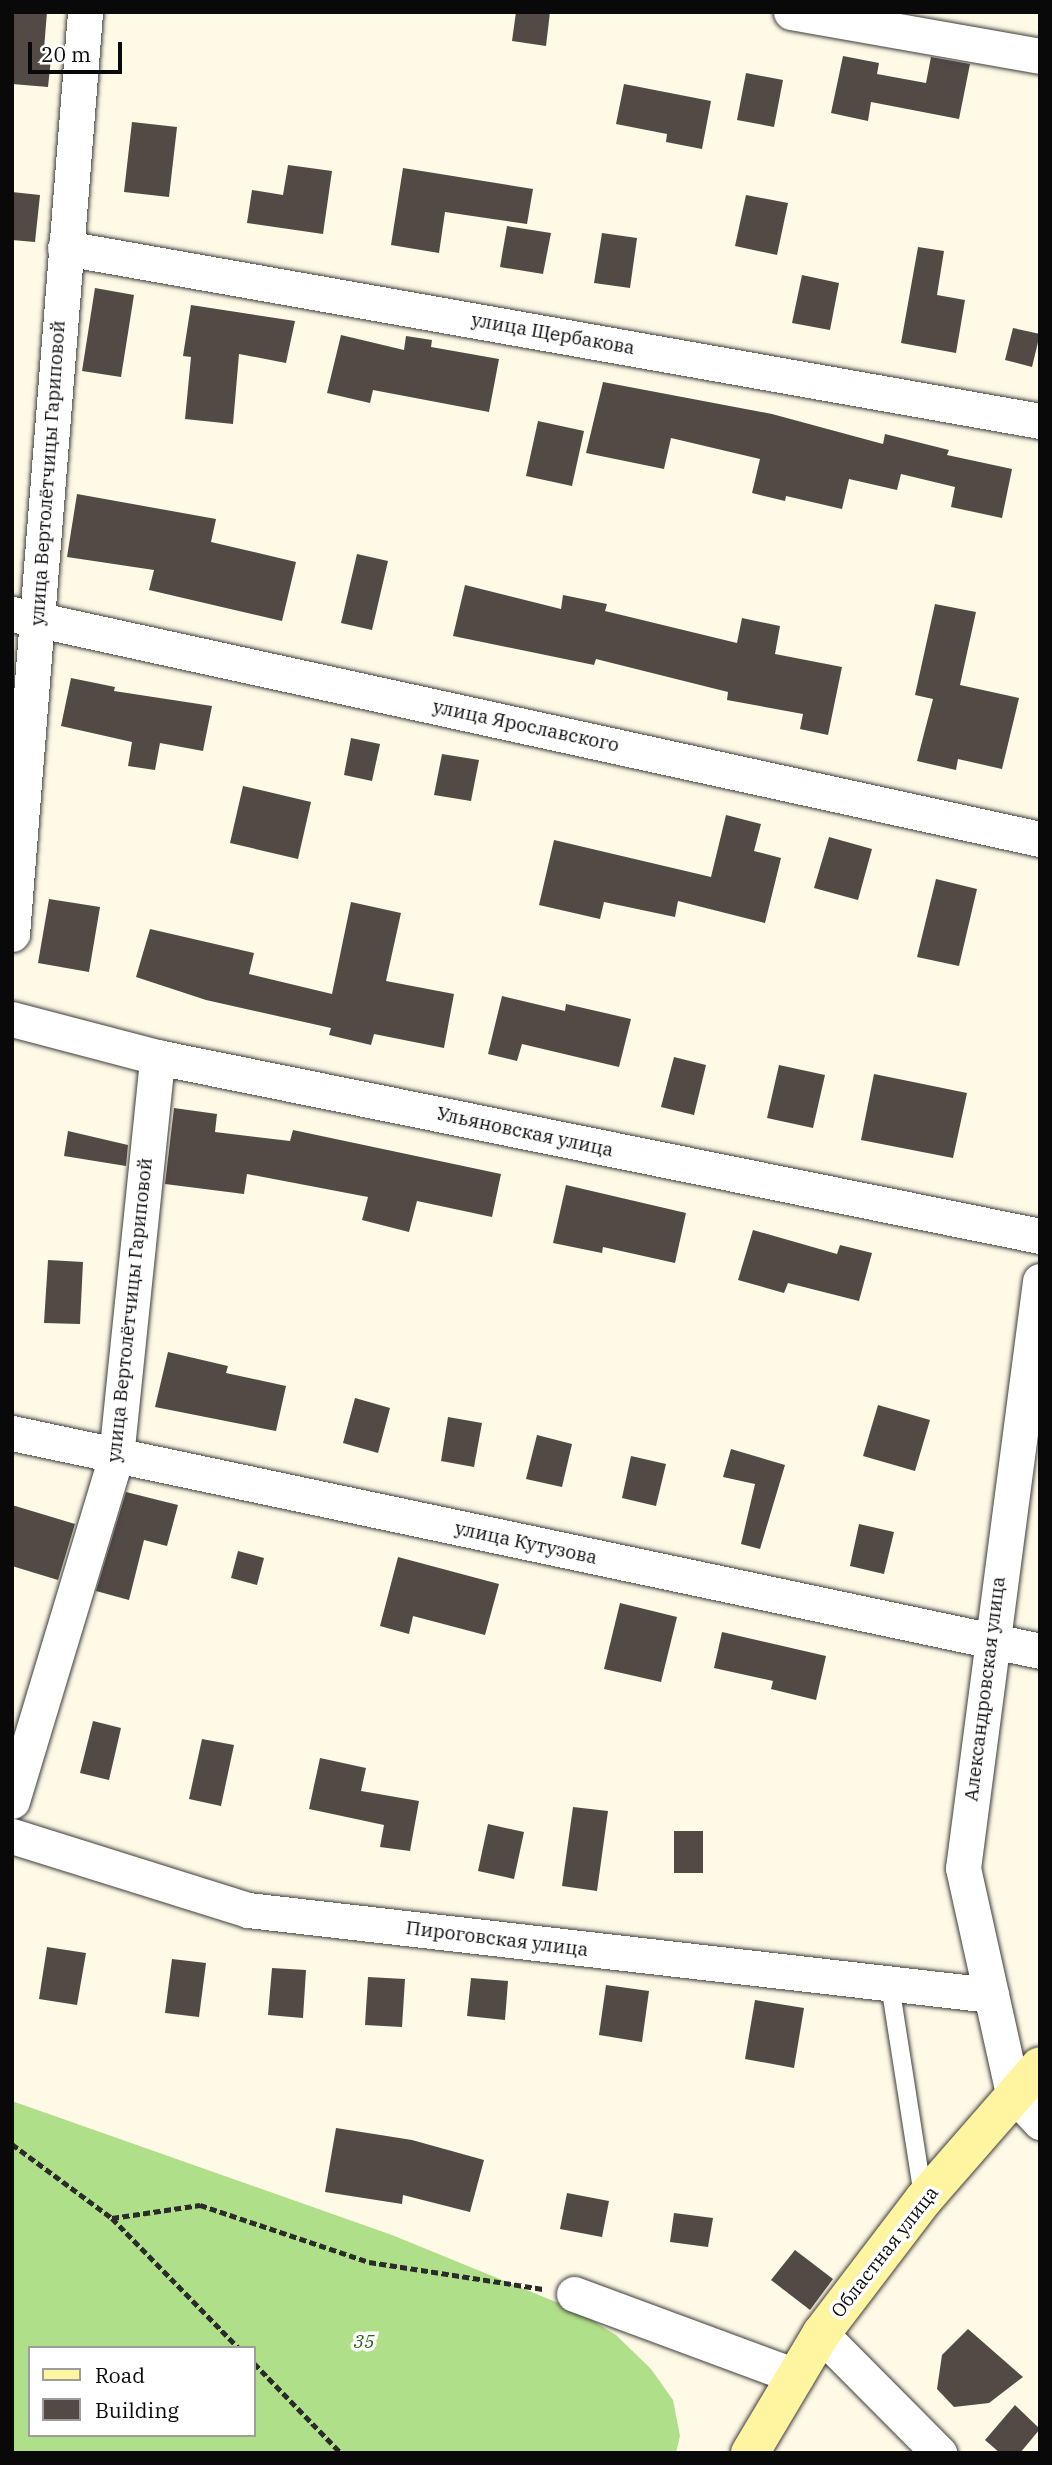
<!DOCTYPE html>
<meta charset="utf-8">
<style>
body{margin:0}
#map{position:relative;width:1052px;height:2465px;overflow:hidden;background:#fffae6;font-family:"IBM Plex Serif",serif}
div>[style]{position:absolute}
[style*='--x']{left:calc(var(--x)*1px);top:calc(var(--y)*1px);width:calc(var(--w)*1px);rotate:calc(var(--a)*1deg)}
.forest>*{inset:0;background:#b0df8a}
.building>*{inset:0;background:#534a45}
.path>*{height:4.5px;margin-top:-2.25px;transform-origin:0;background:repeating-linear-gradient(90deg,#2b2b2b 0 7px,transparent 0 10.5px)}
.roads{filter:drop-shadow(0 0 2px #3c3c3c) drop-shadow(0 0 2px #3c3c3c)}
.service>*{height:18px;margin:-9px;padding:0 9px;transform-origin:9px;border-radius:9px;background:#fff}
.minor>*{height:35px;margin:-17.5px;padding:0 17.5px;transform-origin:17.5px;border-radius:17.5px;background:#fff}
.secondary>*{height:38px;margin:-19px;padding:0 19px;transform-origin:19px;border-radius:19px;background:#fff5a1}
span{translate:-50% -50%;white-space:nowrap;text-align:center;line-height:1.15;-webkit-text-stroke:7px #fff;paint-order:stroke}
.street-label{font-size:19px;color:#090909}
.park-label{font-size:19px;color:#256615;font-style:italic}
.frame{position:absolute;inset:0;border:14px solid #090909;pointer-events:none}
.legend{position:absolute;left:28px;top:2346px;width:228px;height:91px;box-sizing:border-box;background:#fff;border:2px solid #9d9d9d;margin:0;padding:9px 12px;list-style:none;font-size:21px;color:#090909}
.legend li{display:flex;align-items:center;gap:14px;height:35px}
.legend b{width:35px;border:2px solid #9d9d9d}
.scale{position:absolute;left:28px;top:42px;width:94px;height:32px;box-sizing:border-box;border:4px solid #090909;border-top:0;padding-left:9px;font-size:21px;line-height:24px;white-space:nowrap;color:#090909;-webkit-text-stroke:5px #fff;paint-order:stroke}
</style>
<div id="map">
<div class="forest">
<i style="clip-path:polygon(evenodd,12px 2101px,392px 2235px,573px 2309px,616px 2335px,651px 2369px,673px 2400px,680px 2436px,676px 2453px,12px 2453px,12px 2101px,30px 2348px,254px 2348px,254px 2435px,30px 2435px,30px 2348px)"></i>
</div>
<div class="building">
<i style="clip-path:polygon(12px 12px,47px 12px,44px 49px,52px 49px,48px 87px,12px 84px)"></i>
<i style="clip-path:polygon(516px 12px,550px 12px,546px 46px,512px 41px)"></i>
<i style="clip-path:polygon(843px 56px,879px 63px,877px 74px,926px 83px,931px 57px,970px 64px,959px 119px,871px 102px,868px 121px,831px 113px)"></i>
<i style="clip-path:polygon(746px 73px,783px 80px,774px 127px,737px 120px)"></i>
<i style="clip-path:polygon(624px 84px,711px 101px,702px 149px,666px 142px,667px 134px,616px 124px)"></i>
<i style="clip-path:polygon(132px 122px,177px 127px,169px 197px,124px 192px)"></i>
<i style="clip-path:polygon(288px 165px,332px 171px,323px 234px,247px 223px,252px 190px,283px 195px)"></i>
<i style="clip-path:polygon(403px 168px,533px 189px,527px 224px,445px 212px,439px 253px,391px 245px)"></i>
<i style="clip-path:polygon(12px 192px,40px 195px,35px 242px,12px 240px)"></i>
<i style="clip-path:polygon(746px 195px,788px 203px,777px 255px,735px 246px)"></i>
<i style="clip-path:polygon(507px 226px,551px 233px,543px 274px,500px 267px)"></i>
<i style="clip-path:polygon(602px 233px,637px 238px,630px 288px,594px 283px)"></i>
<i style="clip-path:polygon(918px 247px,944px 251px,937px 295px,965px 300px,956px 353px,901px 343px)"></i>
<i style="clip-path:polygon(802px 275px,839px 283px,830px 330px,792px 323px)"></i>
<i style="clip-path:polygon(95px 288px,134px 295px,121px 377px,82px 371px)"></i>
<i style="clip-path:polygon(191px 305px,295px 321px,286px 363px,239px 354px,233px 424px,185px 419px,191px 357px,183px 356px)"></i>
<i style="clip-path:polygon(1013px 328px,1040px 334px,1032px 367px,1005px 360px)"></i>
<i style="clip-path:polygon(341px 335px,404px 350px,406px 336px,432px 340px,431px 347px,499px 359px,489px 412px,373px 390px,370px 403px,327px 393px)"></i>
<i style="clip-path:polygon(603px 382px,772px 414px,883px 444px,885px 434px,949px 450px,947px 455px,1012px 469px,1002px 518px,951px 507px,955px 487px,901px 474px,897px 490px,849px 479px,842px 509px,786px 496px,785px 501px,752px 493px,760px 459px,671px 438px,664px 469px,586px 453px)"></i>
<i style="clip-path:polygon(538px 421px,584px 431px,572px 486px,526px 476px)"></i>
<i style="clip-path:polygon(77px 494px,216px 519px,211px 542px,296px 562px,282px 621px,149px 590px,154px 570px,67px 557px)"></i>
<i style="clip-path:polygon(357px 554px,388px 561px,372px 630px,341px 623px)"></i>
<i style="clip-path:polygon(465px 585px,561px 609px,563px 595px,607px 604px,605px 611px,737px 643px,742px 618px,780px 626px,775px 654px,842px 667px,828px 735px,800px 729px,803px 714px,727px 700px,728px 692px,596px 659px,594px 665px,453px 636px)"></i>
<i style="clip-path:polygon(935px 604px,976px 612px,960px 685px,1019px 698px,1002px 769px,958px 759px,956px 770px,917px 761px,933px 699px,915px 695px)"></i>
<i style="clip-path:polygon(71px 678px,115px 687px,114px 691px,212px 706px,203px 751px,160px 743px,155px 770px,128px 766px,132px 742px,61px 726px)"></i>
<i style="clip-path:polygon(351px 738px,380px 744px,372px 781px,344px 775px)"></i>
<i style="clip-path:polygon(442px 754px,479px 760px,471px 801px,434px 795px)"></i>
<i style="clip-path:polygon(243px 786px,311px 802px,298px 859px,230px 843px)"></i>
<i style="clip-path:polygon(726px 815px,761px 824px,754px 851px,781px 858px,765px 923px,678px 901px,675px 917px,604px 902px,600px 919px,539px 905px,554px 840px,711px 877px)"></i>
<i style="clip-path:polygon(829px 837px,872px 849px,858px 900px,814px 888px)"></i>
<i style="clip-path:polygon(936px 879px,977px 889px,959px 966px,917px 957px)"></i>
<i style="clip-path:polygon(49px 899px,100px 907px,89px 972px,38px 963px)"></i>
<i style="clip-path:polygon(351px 902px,401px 913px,386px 981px,454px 994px,444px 1048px,374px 1034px,371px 1045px,329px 1035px,331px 1028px,206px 1000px,136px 977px,150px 929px,254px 953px,249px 974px,332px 994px)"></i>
<i style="clip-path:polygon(502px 996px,565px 1011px,566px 1004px,631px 1019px,619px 1067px,522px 1044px,517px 1061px,488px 1054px)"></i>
<i style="clip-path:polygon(674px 1057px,706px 1065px,694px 1115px,661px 1107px)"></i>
<i style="clip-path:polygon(779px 1065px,825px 1075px,813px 1128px,767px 1118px)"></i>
<i style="clip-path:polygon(874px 1074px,967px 1093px,953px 1158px,861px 1140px)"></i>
<i style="clip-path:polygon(174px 1108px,217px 1114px,215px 1132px,290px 1141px,293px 1130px,501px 1174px,492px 1217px,417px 1201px,409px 1232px,362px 1220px,368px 1197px,247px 1174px,244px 1194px,165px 1184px)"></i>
<i style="clip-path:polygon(68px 1131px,128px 1145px,126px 1166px,64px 1156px)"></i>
<i style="clip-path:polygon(566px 1185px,686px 1213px,675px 1263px,603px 1247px,602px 1253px,553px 1243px)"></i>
<i style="clip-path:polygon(753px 1230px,837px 1254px,840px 1245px,872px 1253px,859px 1301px,788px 1283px,784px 1293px,738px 1280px)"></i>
<i style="clip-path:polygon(48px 1260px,83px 1262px,80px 1324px,44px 1323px)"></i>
<i style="clip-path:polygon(168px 1352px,228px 1366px,226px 1373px,286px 1386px,276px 1431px,155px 1407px)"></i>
<i style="clip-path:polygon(355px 1398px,390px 1408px,378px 1453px,343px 1443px)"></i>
<i style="clip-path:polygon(878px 1405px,930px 1420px,915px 1471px,863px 1456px)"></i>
<i style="clip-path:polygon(448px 1417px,482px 1423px,474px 1467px,441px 1461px)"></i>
<i style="clip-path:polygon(537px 1435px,572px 1444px,562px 1487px,526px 1479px)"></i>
<i style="clip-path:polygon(731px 1449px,785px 1465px,760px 1549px,741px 1544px,755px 1484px,723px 1477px)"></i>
<i style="clip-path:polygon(631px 1456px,666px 1464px,656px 1506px,622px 1498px)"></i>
<i style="clip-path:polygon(126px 1492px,178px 1505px,167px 1546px,144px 1540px,129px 1600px,96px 1591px)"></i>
<i style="clip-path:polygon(12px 1505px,75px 1524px,58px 1580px,12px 1566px)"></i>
<i style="clip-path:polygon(859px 1524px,894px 1532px,884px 1574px,850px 1566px)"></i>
<i style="clip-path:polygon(238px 1551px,264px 1558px,257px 1585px,231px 1578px)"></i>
<i style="clip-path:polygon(398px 1557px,499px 1584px,485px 1635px,413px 1616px,409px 1634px,380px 1626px)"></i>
<i style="clip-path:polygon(620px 1603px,677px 1617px,661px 1682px,604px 1669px)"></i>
<i style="clip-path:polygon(722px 1632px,826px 1656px,816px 1700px,771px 1689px,773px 1681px,714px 1668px)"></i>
<i style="clip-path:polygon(93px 1721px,121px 1728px,109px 1780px,80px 1773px)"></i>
<i style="clip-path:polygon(202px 1739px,234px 1745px,221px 1806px,189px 1799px)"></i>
<i style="clip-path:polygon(320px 1758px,366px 1768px,361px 1791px,419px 1801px,410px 1851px,380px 1847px,384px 1825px,309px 1809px)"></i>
<i style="clip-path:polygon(573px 1807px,608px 1811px,597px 1891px,562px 1886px)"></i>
<i style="clip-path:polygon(488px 1824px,524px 1832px,514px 1879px,478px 1871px)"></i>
<i style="clip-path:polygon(674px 1831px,703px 1831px,703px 1873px,674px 1873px)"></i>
<i style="clip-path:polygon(47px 1947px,86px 1953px,77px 2005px,39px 1999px)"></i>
<i style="clip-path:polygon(172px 1959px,206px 1963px,199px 2017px,165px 2013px)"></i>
<i style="clip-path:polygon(272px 1968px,306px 1970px,303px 2018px,268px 2015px)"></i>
<i style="clip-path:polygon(368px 1977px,405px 1979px,402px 2027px,365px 2025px)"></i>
<i style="clip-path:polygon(471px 1978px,508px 1981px,505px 2020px,467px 2016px)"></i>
<i style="clip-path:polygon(606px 1985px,649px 1991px,642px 2042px,599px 2035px)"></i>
<i style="clip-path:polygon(755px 2000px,804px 2008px,794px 2068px,745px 2059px)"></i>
<i style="clip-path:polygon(336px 2128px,412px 2140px,484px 2160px,470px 2212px,403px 2195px,402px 2204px,325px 2192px)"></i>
<i style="clip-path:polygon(567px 2193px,609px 2201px,602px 2237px,560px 2229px)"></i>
<i style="clip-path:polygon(674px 2213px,713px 2218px,708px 2247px,670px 2242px)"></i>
<i style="clip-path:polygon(795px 2250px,833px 2279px,810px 2310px,771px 2280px)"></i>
<i style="clip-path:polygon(968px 2329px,1023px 2377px,989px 2403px,954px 2407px,937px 2389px,942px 2355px)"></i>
<i style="clip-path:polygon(1015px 2405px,1040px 2429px,1020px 2453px,1000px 2453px,985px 2440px)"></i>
</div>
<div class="path">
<i style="--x:12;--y:2144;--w:124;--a:36.5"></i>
<i style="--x:112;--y:2218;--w:182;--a:45.7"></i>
<i style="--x:112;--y:2218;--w:89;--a:-8.4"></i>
<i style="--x:200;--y:2205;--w:178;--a:18.6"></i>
<i style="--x:369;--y:2262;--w:176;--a:8.8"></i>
<i style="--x:254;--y:2363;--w:125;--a:46"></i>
</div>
<div class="roads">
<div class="service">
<i style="--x:890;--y:1985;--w:214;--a:81.1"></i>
</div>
<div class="minor">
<i style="--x:791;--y:12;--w:253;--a:10"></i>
<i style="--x:65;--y:248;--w:990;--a:10.06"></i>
<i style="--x:12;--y:614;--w:1052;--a:12.35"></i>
<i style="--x:12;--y:934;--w:925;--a:-85.47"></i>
<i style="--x:12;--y:1019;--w:150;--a:14.7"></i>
<i style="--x:157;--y:1057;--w:901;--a:11.46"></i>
<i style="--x:1040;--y:1281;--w:592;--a:97.47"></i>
<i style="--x:963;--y:1868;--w:230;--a:77.5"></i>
<i style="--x:1013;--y:2093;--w:40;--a:47"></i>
<i style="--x:12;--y:1433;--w:1051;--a:11.97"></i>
<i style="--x:12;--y:1801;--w:359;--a:-73.2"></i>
<i style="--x:116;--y:1457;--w:402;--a:-84.1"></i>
<i style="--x:12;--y:1836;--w:247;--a:17.4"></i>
<i style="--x:248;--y:1910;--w:748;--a:6.53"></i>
<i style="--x:574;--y:2294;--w:237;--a:20.3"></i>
<i style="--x:821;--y:2334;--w:168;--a:45.2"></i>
</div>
<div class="secondary">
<i style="--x:750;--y:2453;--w:139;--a:-59.2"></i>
<i style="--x:821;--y:2334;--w:170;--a:-52.7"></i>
<i style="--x:924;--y:2199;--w:176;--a:-48.9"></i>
</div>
</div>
<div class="street-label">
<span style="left:553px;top:334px;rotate:10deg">улица Щербакова</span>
<span style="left:48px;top:473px;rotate:-86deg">улица Вертолётчицы Гариповой</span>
<span style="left:526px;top:726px;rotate:12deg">улица Ярославского</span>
<span style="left:525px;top:1132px;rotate:12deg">Ульяновская улица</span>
<span style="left:130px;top:1310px;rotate:-84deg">улица Вертолётчицы Гариповой</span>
<span style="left:526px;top:1543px;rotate:12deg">улица Кутузова</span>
<span style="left:985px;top:1689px;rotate:-83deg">Александровская улица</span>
<span style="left:497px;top:1939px;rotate:7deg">Пироговская улица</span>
<span style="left:885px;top:2252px;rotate:-52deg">Областная улица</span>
</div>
<div class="park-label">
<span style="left:364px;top:2342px">35</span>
</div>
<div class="frame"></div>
<ul class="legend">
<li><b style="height:9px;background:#fff5a1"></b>Road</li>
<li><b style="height:19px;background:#534a45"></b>Building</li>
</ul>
<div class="scale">20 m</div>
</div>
